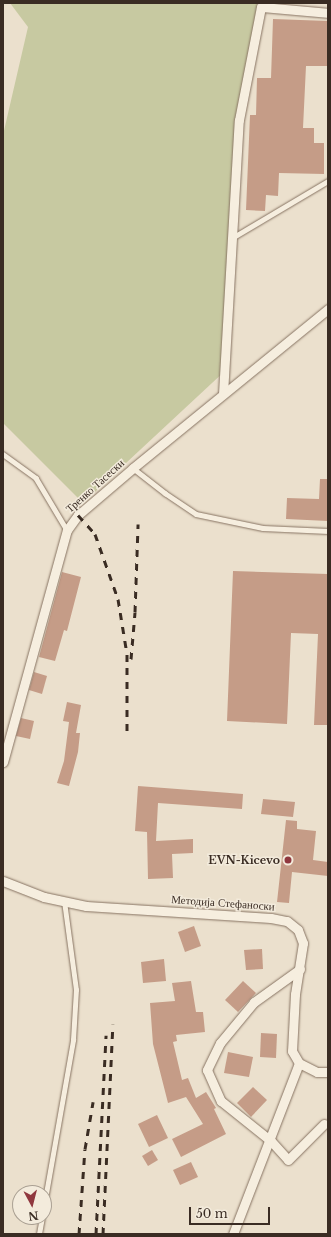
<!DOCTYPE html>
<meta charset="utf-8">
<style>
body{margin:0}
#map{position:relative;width:331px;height:1237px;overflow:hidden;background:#ebe0cd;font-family:"Libre Baskerville",serif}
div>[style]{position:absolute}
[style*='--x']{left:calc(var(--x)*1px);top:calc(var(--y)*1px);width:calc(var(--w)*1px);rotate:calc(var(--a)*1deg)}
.green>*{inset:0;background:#c7c9a1}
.building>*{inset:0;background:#c59c87}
.roads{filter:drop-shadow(0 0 1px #877362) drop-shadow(0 0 1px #877362)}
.lane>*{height:4.5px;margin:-2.25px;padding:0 2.25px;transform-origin:2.25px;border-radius:2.25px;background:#f6eedf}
.street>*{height:9px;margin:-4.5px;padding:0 4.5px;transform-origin:4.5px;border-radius:4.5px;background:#f6eedf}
.rail>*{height:3px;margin-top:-1.5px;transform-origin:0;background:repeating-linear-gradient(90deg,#3a2c23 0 7px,transparent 0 14px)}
.dots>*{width:11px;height:11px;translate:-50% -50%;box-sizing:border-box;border:2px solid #f3ebdc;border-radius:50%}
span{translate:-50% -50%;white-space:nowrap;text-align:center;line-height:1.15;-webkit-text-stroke:3px #f3ebdc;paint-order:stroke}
.street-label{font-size:11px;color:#3a2c23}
.poi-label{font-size:11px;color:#3a2c23;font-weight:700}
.right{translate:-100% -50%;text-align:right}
.frame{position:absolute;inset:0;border:4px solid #3a2c23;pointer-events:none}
.north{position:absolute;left:12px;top:1185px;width:40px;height:40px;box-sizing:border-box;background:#f3ebdc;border:1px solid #a99f92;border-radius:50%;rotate:173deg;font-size:11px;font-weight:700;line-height:16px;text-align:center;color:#3a2c23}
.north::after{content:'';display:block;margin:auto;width:14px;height:18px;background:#90383f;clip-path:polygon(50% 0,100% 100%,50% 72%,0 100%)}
.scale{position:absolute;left:189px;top:1207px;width:81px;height:18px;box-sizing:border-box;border:2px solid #3a2c23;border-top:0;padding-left:5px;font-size:12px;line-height:14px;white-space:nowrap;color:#3a2c23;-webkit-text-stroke:3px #f3ebdc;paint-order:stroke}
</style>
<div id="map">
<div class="green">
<i style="clip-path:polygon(10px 3px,261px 3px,239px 120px,226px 370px,83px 503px,3px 423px,3px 135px,28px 27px)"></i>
</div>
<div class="building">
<i style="clip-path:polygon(273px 19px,328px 21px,328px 66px,306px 66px,303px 128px,314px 128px,314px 143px,324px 143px,324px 174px,279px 173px,278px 196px,266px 195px,265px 211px,246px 210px,250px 115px,256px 115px,257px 78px,271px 78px)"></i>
<i style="clip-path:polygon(320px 479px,328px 479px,328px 521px,286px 519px,287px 498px,319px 499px)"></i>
<i style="clip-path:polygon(233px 571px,328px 574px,328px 725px,314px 725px,318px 634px,291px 633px,287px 724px,227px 721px)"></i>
<i style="clip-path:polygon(62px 572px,81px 577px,67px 631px,64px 630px,55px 661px,39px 657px)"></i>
<i style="clip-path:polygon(34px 672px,47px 676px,42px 694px,29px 690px)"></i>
<i style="clip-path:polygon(67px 702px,81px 705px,76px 733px,80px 733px,78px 752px,69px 786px,57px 783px,64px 761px,69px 722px,63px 721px)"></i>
<i style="clip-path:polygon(21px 718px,34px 721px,30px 739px,16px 736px)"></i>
<i style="clip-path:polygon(138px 786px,243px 794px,242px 809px,158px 803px,156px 841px,193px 839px,193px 853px,172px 854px,173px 878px,148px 879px,147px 832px,135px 831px)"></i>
<i style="clip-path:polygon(263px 799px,295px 802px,293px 817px,261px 814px)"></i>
<i style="clip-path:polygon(286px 820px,297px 821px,297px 829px,316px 831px,313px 860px,328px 862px,328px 876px,292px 872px,289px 903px,277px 902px)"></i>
<i style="clip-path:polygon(194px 926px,201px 946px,185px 952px,178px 932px)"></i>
<i style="clip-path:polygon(262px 949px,263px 969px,246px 970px,244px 950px)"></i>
<i style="clip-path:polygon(164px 959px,166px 981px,143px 983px,141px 962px)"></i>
<i style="clip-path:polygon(191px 981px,196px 1012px,203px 1012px,205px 1032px,176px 1035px,177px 1041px,173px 1042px,182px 1080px,188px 1078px,196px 1098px,206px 1092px,216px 1108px,214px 1109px,226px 1134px,181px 1157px,172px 1139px,203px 1124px,186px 1097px,168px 1103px,153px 1044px,150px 1003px,175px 1001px,172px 983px)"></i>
<i style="clip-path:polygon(243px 981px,256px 993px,238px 1012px,225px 1000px)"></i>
<i style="clip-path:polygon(261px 1033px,277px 1034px,276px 1058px,260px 1057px)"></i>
<i style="clip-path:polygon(228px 1052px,253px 1057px,249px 1077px,224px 1073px)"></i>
<i style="clip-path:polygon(253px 1087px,267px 1100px,251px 1117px,237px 1103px)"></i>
<i style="clip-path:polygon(157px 1115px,168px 1138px,149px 1147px,138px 1124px)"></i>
<i style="clip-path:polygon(152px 1150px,158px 1160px,148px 1166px,142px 1156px)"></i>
<i style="clip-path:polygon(191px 1162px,198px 1177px,180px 1185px,173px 1170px)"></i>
</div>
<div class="roads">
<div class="lane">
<i style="--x:232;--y:238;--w:112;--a:-30.7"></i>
<i style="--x:3;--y:454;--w:41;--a:36"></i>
<i style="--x:36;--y:478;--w:61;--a:59.2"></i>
<i style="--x:133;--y:468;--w:41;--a:38"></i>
<i style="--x:165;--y:493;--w:37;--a:34"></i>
<i style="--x:196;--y:514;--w:68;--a:11.8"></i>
<i style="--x:263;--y:528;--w:65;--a:2.6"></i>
<i style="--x:44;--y:1205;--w:168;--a:-80"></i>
<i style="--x:73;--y:1040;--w:50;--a:-86.6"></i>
<i style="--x:76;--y:990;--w:90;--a:-97.7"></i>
<i style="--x:39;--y:1234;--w:17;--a:-80"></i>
</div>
<div class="street">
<i style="--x:223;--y:394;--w:274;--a:-86.7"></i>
<i style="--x:239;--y:120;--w:115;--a:-79"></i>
<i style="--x:261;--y:7;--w:67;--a:5.1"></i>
<i style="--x:3;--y:762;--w:241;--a:-74.6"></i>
<i style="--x:67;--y:530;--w:19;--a:-54"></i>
<i style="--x:78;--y:515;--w:72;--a:-40.5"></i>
<i style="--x:133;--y:468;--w:252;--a:-39.2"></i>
<i style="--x:3;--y:881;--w:44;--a:21.3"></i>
<i style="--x:44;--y:897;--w:43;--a:12.1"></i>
<i style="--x:86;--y:906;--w:185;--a:3.7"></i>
<i style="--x:271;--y:918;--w:16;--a:11"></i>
<i style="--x:287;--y:921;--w:14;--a:39"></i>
<i style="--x:298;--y:930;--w:14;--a:69"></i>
<i style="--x:303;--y:943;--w:52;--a:98.9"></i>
<i style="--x:295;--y:994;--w:57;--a:93"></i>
<i style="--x:292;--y:1051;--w:14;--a:60"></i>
<i style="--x:299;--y:1063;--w:20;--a:27"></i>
<i style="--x:317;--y:1072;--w:11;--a:0"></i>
<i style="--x:300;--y:969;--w:57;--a:144.3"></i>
<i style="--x:254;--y:1002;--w:53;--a:129.7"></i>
<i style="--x:220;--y:1043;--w:30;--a:116"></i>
<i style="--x:207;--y:1070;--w:34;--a:66"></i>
<i style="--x:221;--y:1101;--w:64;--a:38.7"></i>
<i style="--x:271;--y:1141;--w:25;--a:48"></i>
<i style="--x:288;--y:1160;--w:51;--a:-45"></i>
<i style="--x:233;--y:1234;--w:183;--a:-68.9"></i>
</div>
</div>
<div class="rail">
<i style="--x:78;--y:515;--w:25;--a:48"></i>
<i style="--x:95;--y:534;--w:69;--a:70.5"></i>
<i style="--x:118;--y:599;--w:56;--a:80.7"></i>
<i style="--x:127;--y:654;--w:83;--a:90"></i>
<i style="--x:131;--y:659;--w:47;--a:-85.1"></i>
<i style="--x:135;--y:612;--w:88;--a:-88"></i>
<i style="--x:79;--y:1234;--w:85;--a:-86"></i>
<i style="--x:85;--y:1149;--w:48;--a:-80.3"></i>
<i style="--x:96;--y:1234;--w:199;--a:-87.1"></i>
<i style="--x:103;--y:1234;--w:210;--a:-87.3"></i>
</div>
<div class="dots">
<i style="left:288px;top:860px;background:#90383f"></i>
</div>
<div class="street-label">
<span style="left:95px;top:486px;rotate:-42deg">Тренко Тасески</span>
<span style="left:223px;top:903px;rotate:4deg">Методија Стефаноски</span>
</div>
<div class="poi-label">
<span class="right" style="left:280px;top:860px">EVN-Kicevo</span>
</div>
<div class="frame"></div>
<div class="north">N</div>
<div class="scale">50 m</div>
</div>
